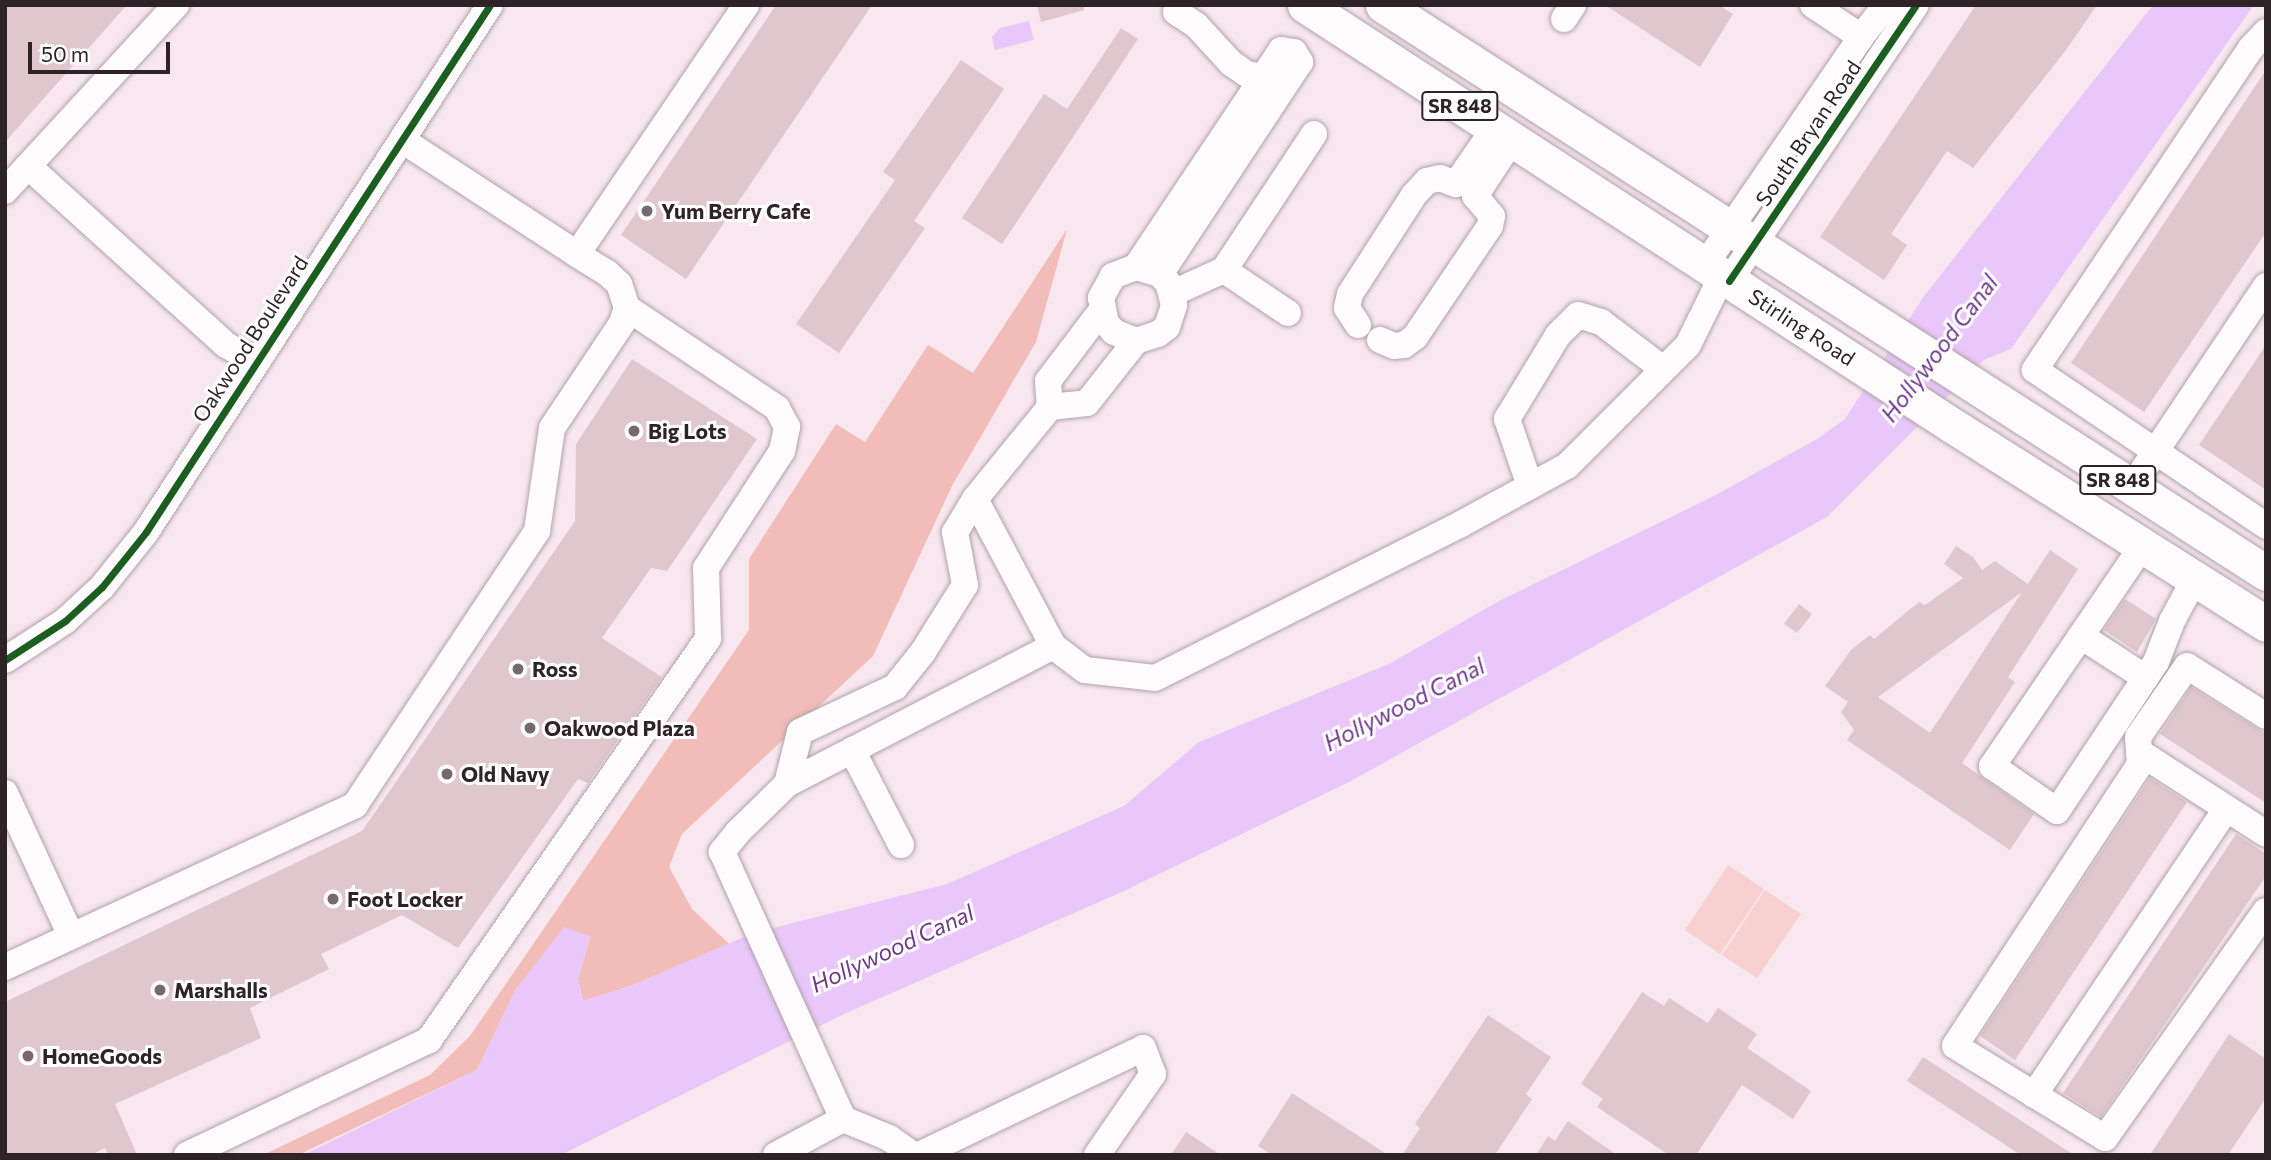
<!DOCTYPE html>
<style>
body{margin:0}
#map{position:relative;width:2271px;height:1160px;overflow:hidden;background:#f8e7ef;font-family:Commissioner,sans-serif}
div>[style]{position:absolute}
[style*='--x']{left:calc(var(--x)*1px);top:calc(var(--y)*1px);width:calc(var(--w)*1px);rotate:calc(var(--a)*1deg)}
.green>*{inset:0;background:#f7d0cf}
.forest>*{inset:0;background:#f2bcb9}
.water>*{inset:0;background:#eac7fa}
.building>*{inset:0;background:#dfc7cd}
.roads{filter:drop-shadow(0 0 2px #b0a3a9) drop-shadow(0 0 2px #b0a3a9)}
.minor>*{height:26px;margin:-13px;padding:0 13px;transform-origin:13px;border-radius:13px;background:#fefbfd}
.major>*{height:35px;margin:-17.5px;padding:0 17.5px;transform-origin:17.5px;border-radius:17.5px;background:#fefbfd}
.cycleway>*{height:7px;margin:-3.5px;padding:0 3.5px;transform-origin:3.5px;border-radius:3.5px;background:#1b5e20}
.dots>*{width:19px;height:19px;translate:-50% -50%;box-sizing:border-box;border:4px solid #fff;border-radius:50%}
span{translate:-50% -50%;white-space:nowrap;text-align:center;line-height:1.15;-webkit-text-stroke:6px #fff;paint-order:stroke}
.shield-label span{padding:2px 5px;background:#fff;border:2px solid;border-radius:5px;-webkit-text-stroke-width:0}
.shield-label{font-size:19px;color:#2e2428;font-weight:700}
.street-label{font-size:21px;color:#2e2428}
.poi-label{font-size:21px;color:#2e2428;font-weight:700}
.left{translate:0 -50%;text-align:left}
.water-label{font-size:23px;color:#6c3888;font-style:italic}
.frame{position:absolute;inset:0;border:7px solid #2e2428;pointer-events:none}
.scale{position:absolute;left:28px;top:42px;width:142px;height:32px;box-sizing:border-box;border:4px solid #2e2428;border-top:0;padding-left:9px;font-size:21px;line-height:24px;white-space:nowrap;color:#2e2428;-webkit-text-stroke:5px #fff;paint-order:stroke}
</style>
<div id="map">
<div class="green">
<i style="clip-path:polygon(1728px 865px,1764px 889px,1720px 954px,1685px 930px)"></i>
<i style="clip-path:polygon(1765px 890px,1801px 914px,1757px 978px,1722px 955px)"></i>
</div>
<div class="forest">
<i style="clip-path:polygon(1067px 229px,1036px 342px,952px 486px,873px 656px,682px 834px,669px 867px,692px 909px,729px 944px,633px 985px,583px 1001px,578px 979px,590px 937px,516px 989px,477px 1070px,298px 1155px,263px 1155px,430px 1075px,470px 1036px,749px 630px,749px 559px,836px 424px,865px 442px,928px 345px,973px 373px)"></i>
</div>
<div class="water">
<i style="clip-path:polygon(2153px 5px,2254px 5px,2011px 349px,1984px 360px,1827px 517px,1349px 782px,1124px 891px,844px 1014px,561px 1155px,303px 1155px,477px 1070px,516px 989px,564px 927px,590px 936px,578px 979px,583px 1001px,633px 985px,753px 933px,947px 884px,1124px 806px,1199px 742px,1391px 663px,1497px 602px,1712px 497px,1817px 439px,1845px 419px,1924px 296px)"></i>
<i style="clip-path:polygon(1029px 21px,1034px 40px,995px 50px,992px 37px,1000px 28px)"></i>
</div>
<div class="building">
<i style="clip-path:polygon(5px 5px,127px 5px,5px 142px)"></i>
<i style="clip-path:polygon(776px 5px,872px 5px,686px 279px,621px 235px)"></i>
<i style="clip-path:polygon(1037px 5px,1083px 5px,1084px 10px,1041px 22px)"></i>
<i style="clip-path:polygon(1605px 5px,1719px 5px,1733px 14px,1700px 67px)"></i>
<i style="clip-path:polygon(1976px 5px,2097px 5px,2066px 50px,1973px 168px,1947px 151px,1891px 234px,1907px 245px,1884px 280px,1820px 237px)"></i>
<i style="clip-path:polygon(1121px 28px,1138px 39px,1002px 244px,962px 218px,1044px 94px,1067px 109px)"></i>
<i style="clip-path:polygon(961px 60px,1004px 89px,914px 221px,925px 228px,839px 353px,796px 324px,895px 180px,883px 172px)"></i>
<i style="clip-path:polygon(2266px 70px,2266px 232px,2144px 412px,2071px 363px)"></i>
<i style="clip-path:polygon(2266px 345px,2266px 490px,2199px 445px)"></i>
<i style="clip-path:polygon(632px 359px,757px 439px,667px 571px,651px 568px,602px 638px,662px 677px,588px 783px,578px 779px,458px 948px,402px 915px,321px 954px,329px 969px,250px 1008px,261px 1038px,115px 1104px,137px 1155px,108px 1155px,105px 1148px,91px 1155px,5px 1155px,5px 1002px,362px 831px,575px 521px,576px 444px)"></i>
<i style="clip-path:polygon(evenodd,1956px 546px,1973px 557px,1982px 570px,1995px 561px,2028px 584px,2050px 550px,2078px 569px,2008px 677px,2015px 682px,1962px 763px,2034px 814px,2010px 850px,1847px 740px,1854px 730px,1841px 712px,1848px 702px,1825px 686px,1851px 650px,1870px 635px,1874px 639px,1919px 602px,1925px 605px,1963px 578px,1944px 564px,1956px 546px,2022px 592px,1930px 733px,1878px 697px,2022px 592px)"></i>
<i style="clip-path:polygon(2125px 599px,2156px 619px,2137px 652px,2104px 630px)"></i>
<i style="clip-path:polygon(1799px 604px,1812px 614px,1797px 633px,1784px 624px)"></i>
<i style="clip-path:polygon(2191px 687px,2266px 734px,2266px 803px,2160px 734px)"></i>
<i style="clip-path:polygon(2150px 778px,2187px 802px,2015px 1060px,1980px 1036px)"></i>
<i style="clip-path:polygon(2236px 834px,2266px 854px,2266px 876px,2101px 1117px,2063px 1093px)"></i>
<i style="clip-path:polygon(1642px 992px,1664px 1006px,1669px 998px,1708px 1023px,1718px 1008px,1757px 1034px,1747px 1048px,1811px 1091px,1793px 1119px,1742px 1085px,1696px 1155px,1669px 1155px,1597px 1107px,1603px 1099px,1581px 1084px)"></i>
<i style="clip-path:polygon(1488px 1015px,1551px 1057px,1526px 1094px,1532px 1099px,1495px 1155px,1402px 1155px,1420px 1128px,1415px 1124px)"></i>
<i style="clip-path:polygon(2229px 1034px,2266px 1059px,2266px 1098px,2228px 1155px,2150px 1155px)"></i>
<i style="clip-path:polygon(1923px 1057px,2074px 1155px,2021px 1155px,1907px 1081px)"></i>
<i style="clip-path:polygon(1292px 1093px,1388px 1155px,1272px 1155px,1258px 1146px)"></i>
<i style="clip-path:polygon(1568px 1121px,1617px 1155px,1536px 1155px,1548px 1136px,1555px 1141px)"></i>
<i style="clip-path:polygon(1186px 1132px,1221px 1155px,1171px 1155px)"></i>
</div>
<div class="roads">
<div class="minor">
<i style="--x:1813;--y:5;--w:58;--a:33.7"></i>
<i style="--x:1176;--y:12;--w:24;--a:33"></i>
<i style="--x:1196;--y:25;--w:52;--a:47.4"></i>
<i style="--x:1231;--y:63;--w:19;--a:35"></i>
<i style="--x:1247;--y:74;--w:15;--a:11"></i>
<i style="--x:1564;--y:19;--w:17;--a:-57"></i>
<i style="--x:2266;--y:32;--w:22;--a:133"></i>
<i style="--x:2251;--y:48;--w:388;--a:123.9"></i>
<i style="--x:2035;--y:370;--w:279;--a:34"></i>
<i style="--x:402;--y:140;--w:209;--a:33.1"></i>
<i style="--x:577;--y:254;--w:301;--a:-55.8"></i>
<i style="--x:28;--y:166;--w:267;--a:42.1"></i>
<i style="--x:226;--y:345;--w:33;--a:29"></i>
<i style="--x:5;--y:191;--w:253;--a:-47.4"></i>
<i style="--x:1705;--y:265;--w:276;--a:-55.6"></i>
<i style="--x:1861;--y:37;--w:41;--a:-52"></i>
<i style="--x:1136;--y:267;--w:261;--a:-56.2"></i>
<i style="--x:1281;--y:50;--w:13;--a:9"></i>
<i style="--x:1294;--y:52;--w:12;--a:59"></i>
<i style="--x:1300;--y:62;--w:254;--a:123.4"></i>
<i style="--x:1224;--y:270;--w:77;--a:33.9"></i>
<i style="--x:1729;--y:281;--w:333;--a:-55.9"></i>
<i style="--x:1173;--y:293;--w:56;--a:-24.3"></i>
<i style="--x:1224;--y:270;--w:163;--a:-56.5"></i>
<i style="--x:1101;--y:311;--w:88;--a:127.1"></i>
<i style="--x:1048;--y:381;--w:26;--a:86"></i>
<i style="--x:1050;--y:407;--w:37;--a:-6"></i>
<i style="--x:1087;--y:403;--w:79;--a:-51.7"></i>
<i style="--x:1136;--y:341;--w:23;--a:-18"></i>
<i style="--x:1158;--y:334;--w:11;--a:-38"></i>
<i style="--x:1167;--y:327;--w:23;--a:-72"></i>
<i style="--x:1174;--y:305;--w:23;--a:-105"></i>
<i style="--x:1168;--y:283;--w:12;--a:-132"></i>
<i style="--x:1160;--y:274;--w:25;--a:-164"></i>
<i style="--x:1136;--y:267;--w:25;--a:159"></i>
<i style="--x:1113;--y:276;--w:25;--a:119"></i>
<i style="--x:1101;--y:298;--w:25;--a:79"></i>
<i style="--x:1106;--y:323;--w:12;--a:48"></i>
<i style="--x:1114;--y:332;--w:24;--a:22"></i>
<i style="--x:1358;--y:325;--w:20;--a:-123"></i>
<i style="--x:1347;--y:308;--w:14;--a:-78"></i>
<i style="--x:1350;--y:294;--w:118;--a:-57.1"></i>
<i style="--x:1414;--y:195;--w:19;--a:-47"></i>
<i style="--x:1427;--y:181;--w:13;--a:-13"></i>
<i style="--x:1440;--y:178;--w:17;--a:21"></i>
<i style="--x:1456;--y:184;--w:67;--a:-55.4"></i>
<i style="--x:1380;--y:340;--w:15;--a:23"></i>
<i style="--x:1394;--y:346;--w:10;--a:-6"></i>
<i style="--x:1404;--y:345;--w:14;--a:-36"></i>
<i style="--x:1415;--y:337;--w:134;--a:-56"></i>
<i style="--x:1490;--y:226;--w:10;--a:-79"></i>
<i style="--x:1492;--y:216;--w:26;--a:-130"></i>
<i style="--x:1475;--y:196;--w:67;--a:-56.5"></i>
<i style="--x:1050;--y:407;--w:119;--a:129.2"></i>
<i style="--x:975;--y:499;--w:166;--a:62"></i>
<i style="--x:1053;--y:646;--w:40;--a:37"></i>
<i style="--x:1085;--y:670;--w:70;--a:6.5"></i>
<i style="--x:1155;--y:678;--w:343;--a:-26.7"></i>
<i style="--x:1461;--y:524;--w:121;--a:-28.7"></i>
<i style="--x:1567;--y:466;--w:171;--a:-45"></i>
<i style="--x:1688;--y:345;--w:77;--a:-63.8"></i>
<i style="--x:1530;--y:486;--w:71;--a:-108.9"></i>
<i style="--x:1507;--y:419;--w:98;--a:-58.7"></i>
<i style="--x:1558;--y:335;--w:28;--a:-45"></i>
<i style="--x:1578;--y:315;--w:24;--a:17"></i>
<i style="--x:1601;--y:322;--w:78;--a:37.2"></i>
<i style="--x:2131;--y:488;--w:243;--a:-56.2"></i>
<i style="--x:975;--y:499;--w:39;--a:121"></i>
<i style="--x:955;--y:532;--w:54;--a:79.3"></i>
<i style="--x:965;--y:585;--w:79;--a:122.1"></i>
<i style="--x:923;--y:652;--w:45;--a:128.7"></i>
<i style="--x:895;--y:687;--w:105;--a:154.7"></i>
<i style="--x:800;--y:732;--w:54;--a:104"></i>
<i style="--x:787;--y:784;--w:300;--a:-27.4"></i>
<i style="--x:2143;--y:545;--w:268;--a:124.3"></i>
<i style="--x:1992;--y:766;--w:79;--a:34.7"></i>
<i style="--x:2057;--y:811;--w:179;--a:-56.4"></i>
<i style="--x:2156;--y:662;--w:44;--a:-68.7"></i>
<i style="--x:2172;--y:621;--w:49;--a:-61.9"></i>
<i style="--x:2081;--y:636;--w:77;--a:32.9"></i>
<i style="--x:5;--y:660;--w:72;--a:-33"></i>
<i style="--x:65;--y:621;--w:50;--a:-42.6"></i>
<i style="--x:102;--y:587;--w:70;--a:-51.3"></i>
<i style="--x:146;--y:532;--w:629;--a:-56.87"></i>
<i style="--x:2266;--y:716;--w:93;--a:-147.7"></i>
<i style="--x:2187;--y:666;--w:86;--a:124.6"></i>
<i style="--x:2138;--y:737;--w:27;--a:86"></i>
<i style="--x:2140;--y:764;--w:337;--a:123.3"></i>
<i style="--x:1955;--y:1046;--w:176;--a:31.5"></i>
<i style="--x:2105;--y:1138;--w:278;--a:-54.7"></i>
<i style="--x:852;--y:750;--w:107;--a:62.7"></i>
<i style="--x:2139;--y:752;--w:151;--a:32.8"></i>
<i style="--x:787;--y:784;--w:69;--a:135.6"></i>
<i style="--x:738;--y:832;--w:26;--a:129"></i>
<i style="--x:722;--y:852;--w:293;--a:65.6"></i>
<i style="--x:843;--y:1119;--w:50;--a:22.4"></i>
<i style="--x:889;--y:1138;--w:29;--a:35"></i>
<i style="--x:5;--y:793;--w:157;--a:65.2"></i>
<i style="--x:5;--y:967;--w:386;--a:-24.8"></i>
<i style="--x:355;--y:805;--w:329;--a:-56.4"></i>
<i style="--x:537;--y:531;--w:104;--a:-81.7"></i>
<i style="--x:552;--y:428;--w:126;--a:-56.3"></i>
<i style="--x:622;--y:323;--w:16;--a:-72"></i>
<i style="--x:627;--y:308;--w:25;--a:-108"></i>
<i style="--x:619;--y:284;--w:16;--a:-137"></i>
<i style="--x:607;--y:273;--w:36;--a:-148"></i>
<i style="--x:2034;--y:1095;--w:344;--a:-56.1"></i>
<i style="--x:187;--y:1155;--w:268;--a:-25.4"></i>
<i style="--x:429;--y:1040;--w:489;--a:-55.2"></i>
<i style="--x:708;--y:638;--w:70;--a:-91.6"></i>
<i style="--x:706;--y:568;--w:140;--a:-57"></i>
<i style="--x:782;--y:451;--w:25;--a:-78"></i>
<i style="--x:787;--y:427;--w:21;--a:-118"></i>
<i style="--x:777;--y:408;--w:180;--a:-146.3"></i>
<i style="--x:776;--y:1155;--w:76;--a:-28.2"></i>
<i style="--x:919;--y:1155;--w:248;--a:-25.5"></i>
<i style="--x:1143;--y:1048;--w:28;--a:69"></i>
<i style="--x:1153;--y:1074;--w:98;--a:124.7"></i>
</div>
<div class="major">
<i style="--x:1305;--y:5;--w:769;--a:33.01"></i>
<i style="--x:1950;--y:424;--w:374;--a:32.3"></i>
<i style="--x:1383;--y:5;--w:1050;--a:32.75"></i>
</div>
</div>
<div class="cycleway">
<i style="--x:1729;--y:281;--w:333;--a:-55.9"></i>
<i style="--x:5;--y:660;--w:72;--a:-33"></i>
<i style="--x:65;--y:621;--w:50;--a:-42.6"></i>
<i style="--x:102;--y:587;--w:70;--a:-51.3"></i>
<i style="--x:146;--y:532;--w:629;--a:-56.87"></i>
</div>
<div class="dots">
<i style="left:647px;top:211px;background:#75686e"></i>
<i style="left:634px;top:431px;background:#75686e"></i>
<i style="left:518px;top:669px;background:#75686e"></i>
<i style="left:530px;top:728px;background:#75686e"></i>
<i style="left:447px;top:774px;background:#75686e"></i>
<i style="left:333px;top:899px;background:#75686e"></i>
<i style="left:160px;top:990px;background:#75686e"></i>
<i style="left:28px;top:1056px;background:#75686e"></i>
</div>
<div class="shield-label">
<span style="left:1460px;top:106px">SR 848</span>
<span style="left:2118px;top:480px">SR 848</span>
</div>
<div class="street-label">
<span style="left:1808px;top:133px;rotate:-56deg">South Bryan Road</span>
<span style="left:1802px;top:327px;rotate:33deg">Stirling Road</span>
<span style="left:250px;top:339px;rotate:-57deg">Oakwood Boulevard</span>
</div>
<div class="poi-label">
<span class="left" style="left:661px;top:211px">Yum Berry Cafe</span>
<span class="left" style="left:648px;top:431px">Big Lots</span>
<span class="left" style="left:532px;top:669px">Ross</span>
<span class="left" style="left:544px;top:728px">Oakwood Plaza</span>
<span class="left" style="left:461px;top:774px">Old Navy</span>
<span class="left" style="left:347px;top:899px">Foot Locker</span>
<span class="left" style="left:174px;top:990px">Marshalls</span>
<span class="left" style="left:42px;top:1056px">HomeGoods</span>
</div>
<div class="water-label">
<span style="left:1939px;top:348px;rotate:-53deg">Hollywood Canal</span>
<span style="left:1404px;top:704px;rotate:-27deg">Hollywood Canal</span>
<span style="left:892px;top:948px;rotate:-25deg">Hollywood Canal</span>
</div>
<div class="frame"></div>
<div class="scale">50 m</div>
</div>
